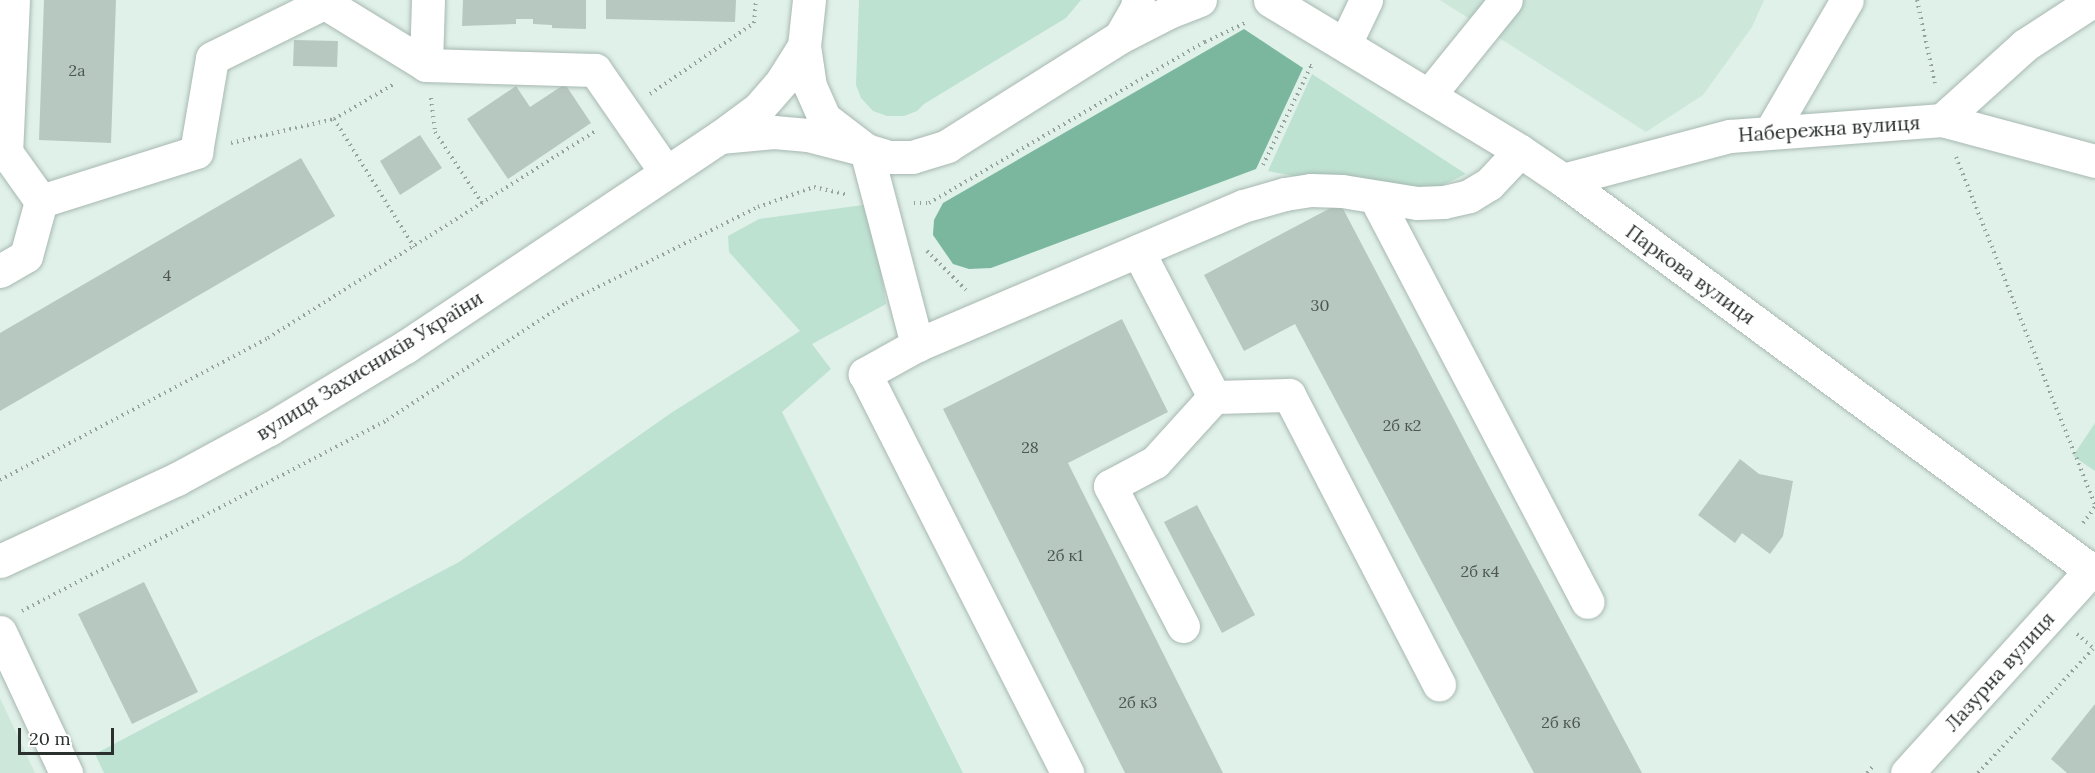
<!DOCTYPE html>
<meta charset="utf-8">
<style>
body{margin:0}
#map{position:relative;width:2095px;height:773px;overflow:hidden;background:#e0f1e9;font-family:Lora,serif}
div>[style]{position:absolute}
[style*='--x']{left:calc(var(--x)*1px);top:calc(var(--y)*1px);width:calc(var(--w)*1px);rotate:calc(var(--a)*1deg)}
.built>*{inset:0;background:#cde7db}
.green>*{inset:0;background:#bee2d2}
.forest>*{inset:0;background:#7ab79e}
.building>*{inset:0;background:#b7c8c0}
.path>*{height:4px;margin-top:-2px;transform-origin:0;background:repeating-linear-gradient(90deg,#96a39d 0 1.5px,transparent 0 6px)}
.roads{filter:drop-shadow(0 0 2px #a7b8b1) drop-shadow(0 0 2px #a7b8b1)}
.minor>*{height:33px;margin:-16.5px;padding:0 16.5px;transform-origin:16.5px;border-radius:16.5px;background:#fff}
span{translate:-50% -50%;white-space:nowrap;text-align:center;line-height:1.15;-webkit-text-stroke:6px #fff;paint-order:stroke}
.number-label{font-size:16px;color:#4d5652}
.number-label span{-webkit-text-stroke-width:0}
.street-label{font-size:20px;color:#2a302d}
.scale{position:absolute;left:18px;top:728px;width:96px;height:27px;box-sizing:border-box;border:3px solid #2a302d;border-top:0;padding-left:8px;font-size:18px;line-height:21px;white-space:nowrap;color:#2a302d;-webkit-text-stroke:4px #fff;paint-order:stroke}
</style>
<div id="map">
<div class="built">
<i style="clip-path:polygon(1440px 0,1764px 0,1752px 27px,1703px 95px,1646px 132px)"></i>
<i style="clip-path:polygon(0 698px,35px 773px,0 773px)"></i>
</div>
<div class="green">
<i style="clip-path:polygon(859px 0,1081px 0,1066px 18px,924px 104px,917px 111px,904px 116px,887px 116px,873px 111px,861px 98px,856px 85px)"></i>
<i style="clip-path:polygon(1312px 74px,1466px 174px,1428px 192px,1341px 185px,1268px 171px)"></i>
<i style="clip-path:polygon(871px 204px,886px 304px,812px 344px,831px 369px,782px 412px,963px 773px,104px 773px,95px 754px,459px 562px,671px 413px,800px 331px,729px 252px,728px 236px,759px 219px)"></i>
<i style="clip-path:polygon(2095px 423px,2095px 471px,2073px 456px)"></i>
</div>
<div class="forest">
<i style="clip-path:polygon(1244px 29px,1303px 68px,1256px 169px,991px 268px,969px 269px,953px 264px,933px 235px,934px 220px,943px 203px)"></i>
</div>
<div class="building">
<i style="clip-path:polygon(44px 0,116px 0,111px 143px,39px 140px)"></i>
<i style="clip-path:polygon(463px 0,586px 0,586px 29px,552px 28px,552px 25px,533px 24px,533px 19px,516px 19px,516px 24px,462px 26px)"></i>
<i style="clip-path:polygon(606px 0,736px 0,735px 22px,606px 19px)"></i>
<i style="clip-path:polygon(294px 40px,338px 41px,337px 67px,293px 66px)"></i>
<i style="clip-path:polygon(565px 84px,591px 123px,508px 179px,467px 119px,516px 86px,530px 107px)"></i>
<i style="clip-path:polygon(420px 135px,442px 168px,400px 195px,380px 161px)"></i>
<i style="clip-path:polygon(301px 158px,335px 216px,0 411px,0 333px)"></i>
<i style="clip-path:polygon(1340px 203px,1490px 488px,1642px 773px,1534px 773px,1295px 324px,1244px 351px,1204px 275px)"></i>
<i style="clip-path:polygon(1122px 319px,1168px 412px,1068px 463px,1223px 773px,1125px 773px,943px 409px)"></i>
<i style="clip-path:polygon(1740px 459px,1759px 474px,1793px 481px,1783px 536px,1770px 554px,1742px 533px,1735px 543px,1698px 515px)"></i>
<i style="clip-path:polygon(1197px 505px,1255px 615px,1222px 633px,1164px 522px)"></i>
<i style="clip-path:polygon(144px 582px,198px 692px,132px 724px,78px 614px)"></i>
<i style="clip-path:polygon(2095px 704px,2095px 773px,2067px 773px,2051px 759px)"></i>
</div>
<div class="path">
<i style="--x:1917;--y:0;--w:85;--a:77.8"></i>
<i style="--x:650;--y:94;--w:126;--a:-34.3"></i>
<i style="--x:754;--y:23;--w:23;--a:-85"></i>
<i style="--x:431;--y:98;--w:34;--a:83"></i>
<i style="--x:435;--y:132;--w:85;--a:56.5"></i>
<i style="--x:334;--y:119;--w:151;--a:58"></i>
<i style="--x:231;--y:143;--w:106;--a:-13.1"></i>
<i style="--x:334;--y:119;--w:69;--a:-30.3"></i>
<i style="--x:1956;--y:157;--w:374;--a:68.2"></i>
<i style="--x:1263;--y:165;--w:110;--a:-64.1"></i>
<i style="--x:1311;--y:66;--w:2;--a:-153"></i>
<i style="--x:914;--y:203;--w:15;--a:0"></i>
<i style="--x:929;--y:203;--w:320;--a:-30.3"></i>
<i style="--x:1205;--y:42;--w:44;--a:-25.4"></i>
<i style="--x:927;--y:251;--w:55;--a:45"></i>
<i style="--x:0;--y:480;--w:303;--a:-27.9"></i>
<i style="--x:268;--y:338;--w:389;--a:-32.3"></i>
<i style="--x:2083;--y:523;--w:20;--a:-53"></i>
<i style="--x:22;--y:611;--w:412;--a:-27.6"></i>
<i style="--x:387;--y:420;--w:214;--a:-33.2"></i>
<i style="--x:566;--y:303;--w:215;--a:-26.6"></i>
<i style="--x:758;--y:207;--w:59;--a:-19.7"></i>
<i style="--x:814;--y:187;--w:32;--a:13"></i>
<i style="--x:2077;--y:634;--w:23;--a:41"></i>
<i style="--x:1867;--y:773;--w:11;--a:-49"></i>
<i style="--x:1978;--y:773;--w:169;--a:-47.2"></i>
</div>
<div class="roads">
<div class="minor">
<i style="--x:13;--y:0;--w:152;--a:92.6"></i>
<i style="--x:6;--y:152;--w:60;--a:54.5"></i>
<i style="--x:320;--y:0;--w:124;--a:31.5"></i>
<i style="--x:428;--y:0;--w:65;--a:91.8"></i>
<i style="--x:426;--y:65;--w:169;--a:1.7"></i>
<i style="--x:595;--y:70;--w:123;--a:55.3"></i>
<i style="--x:809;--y:0;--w:46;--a:96.2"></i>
<i style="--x:804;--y:46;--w:40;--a:81.5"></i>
<i style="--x:810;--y:86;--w:35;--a:66"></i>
<i style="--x:824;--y:118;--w:53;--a:37.3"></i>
<i style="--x:866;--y:150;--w:24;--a:17"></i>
<i style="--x:889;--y:157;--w:23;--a:0"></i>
<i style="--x:912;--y:157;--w:37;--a:-17"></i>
<i style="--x:947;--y:146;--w:204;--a:-32.2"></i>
<i style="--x:1120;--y:37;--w:34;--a:-60"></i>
<i style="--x:1137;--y:8;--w:8;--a:-83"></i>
<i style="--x:1270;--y:0;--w:292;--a:31.1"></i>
<i style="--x:1520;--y:151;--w:52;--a:34"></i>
<i style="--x:1563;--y:180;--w:661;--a:36.45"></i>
<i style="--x:1120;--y:37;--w:57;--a:-27"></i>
<i style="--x:1171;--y:11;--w:31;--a:-21"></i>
<i style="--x:1345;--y:44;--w:49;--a:-64.5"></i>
<i style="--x:1429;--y:95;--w:122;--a:-51"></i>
<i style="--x:1942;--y:120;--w:112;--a:-42.1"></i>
<i style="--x:2025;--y:45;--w:82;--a:-33.1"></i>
<i style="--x:1771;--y:131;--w:151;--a:-59.9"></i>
<i style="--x:720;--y:137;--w:54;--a:-5.3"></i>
<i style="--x:774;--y:132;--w:34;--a:5"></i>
<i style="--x:808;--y:135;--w:60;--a:14.5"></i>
<i style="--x:866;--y:150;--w:202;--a:75.3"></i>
<i style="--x:917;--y:345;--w:354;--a:-23.1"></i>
<i style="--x:1243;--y:206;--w:44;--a:-15.9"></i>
<i style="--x:1285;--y:194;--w:26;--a:-9"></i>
<i style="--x:1311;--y:190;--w:31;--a:2"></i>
<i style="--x:1342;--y:191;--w:76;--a:9.1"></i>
<i style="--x:1417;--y:203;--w:27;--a:-2"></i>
<i style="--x:1444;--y:202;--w:26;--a:-13"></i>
<i style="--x:1469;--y:196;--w:23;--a:-31"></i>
<i style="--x:1489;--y:184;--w:45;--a:-46.8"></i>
<i style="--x:1563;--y:180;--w:173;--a:-14.8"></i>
<i style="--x:1730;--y:136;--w:213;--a:-4.3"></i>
<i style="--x:1942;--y:120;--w:158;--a:15"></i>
<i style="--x:1376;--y:199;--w:455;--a:62.3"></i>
<i style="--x:1138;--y:251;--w:165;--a:62.5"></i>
<i style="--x:0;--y:271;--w:30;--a:-30"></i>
<i style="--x:26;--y:256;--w:57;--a:-74.7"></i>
<i style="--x:41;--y:201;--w:163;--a:-17.5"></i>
<i style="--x:196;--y:152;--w:95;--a:-80.3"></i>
<i style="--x:212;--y:58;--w:125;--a:-26.2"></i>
<i style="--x:917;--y:345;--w:60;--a:150.9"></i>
<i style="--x:865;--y:374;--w:447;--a:63.1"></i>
<i style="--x:0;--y:561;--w:195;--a:-24.9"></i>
<i style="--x:177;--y:479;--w:105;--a:-28.5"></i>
<i style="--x:269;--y:429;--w:159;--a:-31.1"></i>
<i style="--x:405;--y:347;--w:379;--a:-33.7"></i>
<i style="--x:720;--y:137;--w:47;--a:-36.4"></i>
<i style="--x:758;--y:109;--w:37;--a:-49"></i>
<i style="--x:782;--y:81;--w:41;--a:-57.8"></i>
<i style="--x:1183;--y:626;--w:158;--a:-117.5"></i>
<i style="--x:1110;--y:486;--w:51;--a:-28.1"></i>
<i style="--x:1155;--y:462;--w:88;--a:-47.8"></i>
<i style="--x:1214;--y:397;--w:75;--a:-1.5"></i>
<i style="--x:1289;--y:395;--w:326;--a:62.6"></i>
<i style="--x:0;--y:632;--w:156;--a:64.9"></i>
<i style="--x:1907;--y:773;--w:274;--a:-47.8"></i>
</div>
</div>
<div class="number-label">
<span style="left:77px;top:70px">2а</span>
<span style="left:167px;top:275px">4</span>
<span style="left:1320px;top:305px">30</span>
<span style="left:1402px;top:425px">2б к2</span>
<span style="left:1030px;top:447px">28</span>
<span style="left:1065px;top:555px">2б к1</span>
<span style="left:1480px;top:571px">2б к4</span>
<span style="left:1138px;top:702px">2б к3</span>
<span style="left:1561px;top:722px">2б к6</span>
</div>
<div class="street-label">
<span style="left:1829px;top:128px;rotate:-4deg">Набережна вулиця</span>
<span style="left:1691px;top:274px;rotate:36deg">Паркова вулиця</span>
<span style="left:369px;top:365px;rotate:-32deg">вулиця Захисників України</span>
<span style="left:1999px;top:671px;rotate:-48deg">Лазурна вулиця</span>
</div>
<div class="scale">20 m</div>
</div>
